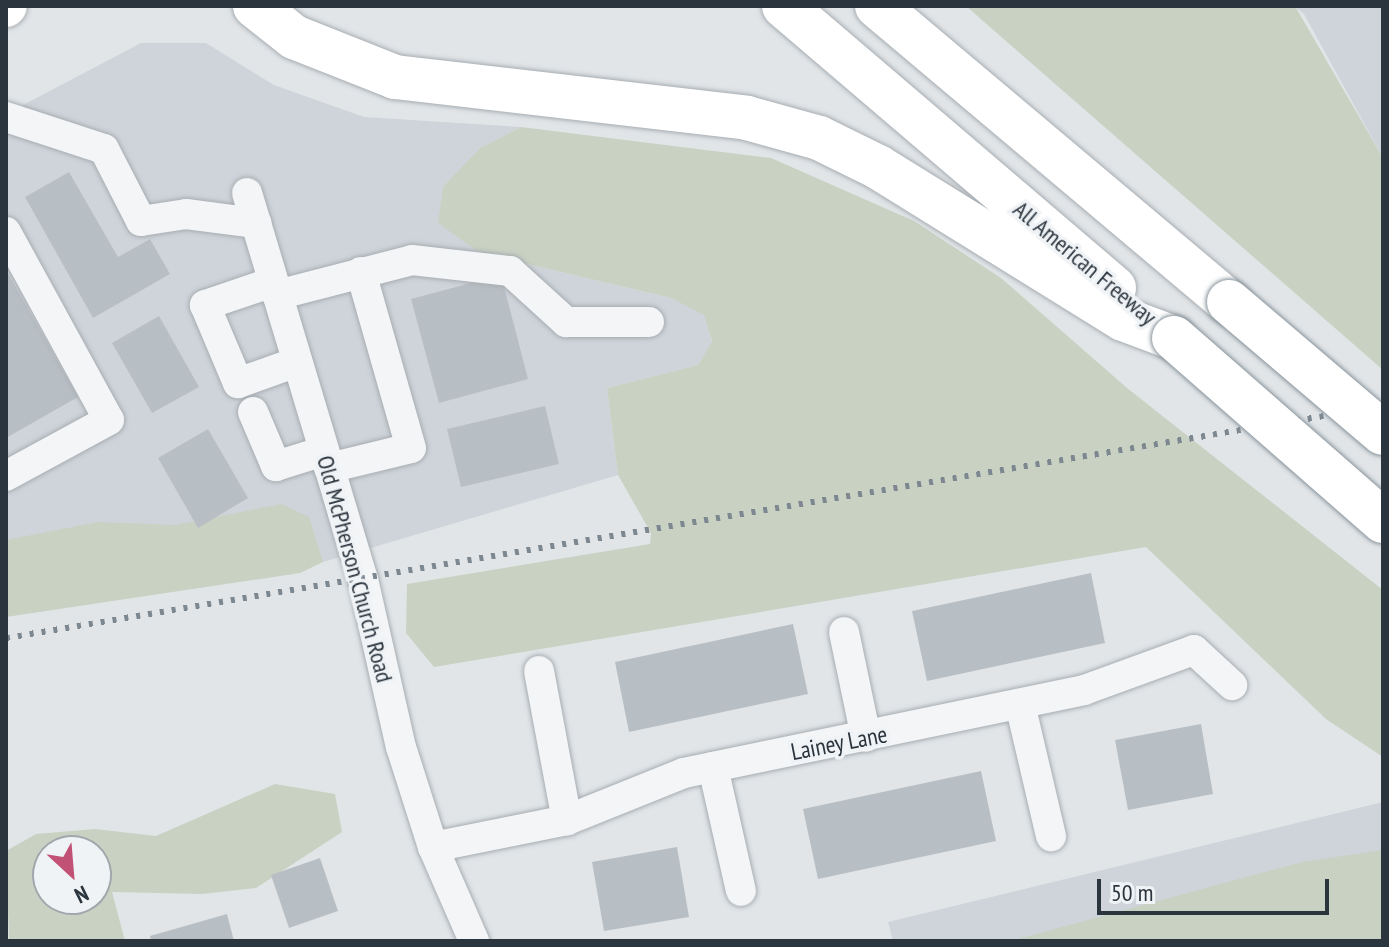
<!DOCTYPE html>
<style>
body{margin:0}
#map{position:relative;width:1389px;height:947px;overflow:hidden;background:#e1e5e8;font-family:"PT Sans Narrow",sans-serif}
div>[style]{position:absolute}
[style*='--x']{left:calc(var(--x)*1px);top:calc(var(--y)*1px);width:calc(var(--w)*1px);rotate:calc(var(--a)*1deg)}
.built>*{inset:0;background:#cfd4da}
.green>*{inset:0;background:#c9d1c3}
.building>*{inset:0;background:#b8bfc4}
.roads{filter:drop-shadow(0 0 2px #a7adb2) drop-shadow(0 0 2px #a7adb2)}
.minor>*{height:30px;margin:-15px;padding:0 15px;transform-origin:15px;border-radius:15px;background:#f3f5f7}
.major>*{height:40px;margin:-20px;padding:0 20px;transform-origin:20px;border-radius:20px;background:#fff}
.highway>*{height:44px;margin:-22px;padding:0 22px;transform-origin:22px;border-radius:22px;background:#fff}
.rail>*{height:6px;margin-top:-3px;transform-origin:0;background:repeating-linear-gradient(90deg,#7c8790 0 4px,transparent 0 12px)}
.bridges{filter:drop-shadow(0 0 2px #89959d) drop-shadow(0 0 2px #89959d)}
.highway-bridge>*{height:44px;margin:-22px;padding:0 22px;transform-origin:22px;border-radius:22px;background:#fff}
span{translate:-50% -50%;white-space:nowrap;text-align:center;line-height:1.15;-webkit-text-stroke:7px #f0f3f6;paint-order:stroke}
.street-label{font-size:24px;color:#2b353e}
.frame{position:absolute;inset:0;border:8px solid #2b353e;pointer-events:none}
.north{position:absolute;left:32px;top:835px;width:80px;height:80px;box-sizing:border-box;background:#f0f3f6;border:2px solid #a1a7ac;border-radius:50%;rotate:154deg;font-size:22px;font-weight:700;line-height:32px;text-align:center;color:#2b353e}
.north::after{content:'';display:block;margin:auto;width:28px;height:36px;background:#c25176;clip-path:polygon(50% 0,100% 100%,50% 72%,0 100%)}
.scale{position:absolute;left:1097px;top:879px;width:232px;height:36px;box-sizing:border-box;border:4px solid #2b353e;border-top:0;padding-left:10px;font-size:24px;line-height:28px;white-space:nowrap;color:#2b353e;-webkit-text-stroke:6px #f0f3f6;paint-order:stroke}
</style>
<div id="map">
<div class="built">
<i style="clip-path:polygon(1294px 6px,1383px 6px,1383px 158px,1304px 14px)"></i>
<i style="clip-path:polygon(141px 43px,206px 43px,274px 85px,364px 117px,521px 127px,480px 148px,480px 253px,671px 298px,704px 314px,712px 343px,698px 365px,607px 388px,618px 475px,323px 562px,174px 525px,6px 540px,6px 114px)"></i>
<i style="clip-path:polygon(1383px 802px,1383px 941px,893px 941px,888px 922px)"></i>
</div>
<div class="green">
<i style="clip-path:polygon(966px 6px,1295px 6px,1383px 158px,1383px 370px)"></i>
<i style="clip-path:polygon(521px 127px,771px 158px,914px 221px,1001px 278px,1127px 388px,1383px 590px,1383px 757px,1326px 719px,1146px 547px,434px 667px,406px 633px,407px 584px,650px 544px,651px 533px,618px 475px,607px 388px,698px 365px,712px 342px,704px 315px,671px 298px,480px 253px,438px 223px,443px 187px,480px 148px)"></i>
<i style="clip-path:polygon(281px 504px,309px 517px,323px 562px,300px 573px,6px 617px,6px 540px,98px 522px,175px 525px)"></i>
<i style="clip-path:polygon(evenodd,275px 784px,335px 794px,342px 832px,256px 888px,202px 894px,112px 892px,125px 941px,9px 941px,6px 851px,36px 834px,95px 829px,156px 836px,275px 784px,48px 851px,96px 851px,96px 899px,48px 899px,48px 851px)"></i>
<i style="clip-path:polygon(1383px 850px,1383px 941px,1010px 941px,1302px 862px)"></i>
</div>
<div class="building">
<i style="clip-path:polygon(69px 172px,118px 257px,150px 239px,170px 274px,93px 318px,25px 197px)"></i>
<i style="clip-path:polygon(6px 270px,78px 397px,6px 438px)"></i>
<i style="clip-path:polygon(501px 275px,528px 379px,439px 403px,411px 299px)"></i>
<i style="clip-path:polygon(159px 316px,199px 387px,152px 413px,112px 343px)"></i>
<i style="clip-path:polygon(545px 406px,559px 464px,461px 487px,447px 429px)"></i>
<i style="clip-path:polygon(208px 429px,248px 498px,198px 528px,158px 458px)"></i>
<i style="clip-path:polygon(1091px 573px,1105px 643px,927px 681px,912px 611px)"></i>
<i style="clip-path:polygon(793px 624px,808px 694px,629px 732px,615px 662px)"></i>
<i style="clip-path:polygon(1201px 724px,1213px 794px,1128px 810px,1115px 740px)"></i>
<i style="clip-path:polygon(981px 771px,996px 841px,818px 879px,803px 809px)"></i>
<i style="clip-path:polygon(677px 847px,689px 917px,604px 931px,592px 862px)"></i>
<i style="clip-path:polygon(320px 858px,338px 911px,289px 928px,271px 875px)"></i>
<i style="clip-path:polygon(227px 914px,234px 941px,151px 941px,150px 936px)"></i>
</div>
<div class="roads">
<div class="minor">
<i style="--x:6;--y:117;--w:103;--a:18.1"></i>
<i style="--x:104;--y:149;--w:81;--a:62.8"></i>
<i style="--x:141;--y:221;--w:46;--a:-8.8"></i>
<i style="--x:186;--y:214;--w:71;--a:7.3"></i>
<i style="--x:247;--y:193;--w:403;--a:73.3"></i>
<i style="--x:363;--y:579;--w:172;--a:77.3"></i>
<i style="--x:401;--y:747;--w:105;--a:72.3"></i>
<i style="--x:433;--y:847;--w:103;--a:66.4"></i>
<i style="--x:6;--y:232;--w:214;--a:61.3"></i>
<i style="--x:109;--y:420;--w:117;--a:151.5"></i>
<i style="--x:273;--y:282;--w:72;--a:161.3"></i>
<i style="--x:205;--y:305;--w:85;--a:67.1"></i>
<i style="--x:238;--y:383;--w:63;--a:-19.6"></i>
<i style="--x:277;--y:295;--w:139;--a:-14.5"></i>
<i style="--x:412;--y:260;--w:99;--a:6.4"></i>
<i style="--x:510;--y:271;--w:76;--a:42.3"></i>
<i style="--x:566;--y:322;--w:83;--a:0"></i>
<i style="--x:253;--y:412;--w:59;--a:66.9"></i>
<i style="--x:276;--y:466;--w:50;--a:-17.4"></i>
<i style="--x:329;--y:468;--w:84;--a:-13.7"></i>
<i style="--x:411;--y:448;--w:183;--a:-105.9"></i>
<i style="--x:844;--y:632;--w:107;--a:78.2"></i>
<i style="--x:539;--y:671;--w:152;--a:79.4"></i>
<i style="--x:1020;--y:704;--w:136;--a:76.8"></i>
<i style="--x:713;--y:767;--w:127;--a:77.3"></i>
<i style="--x:433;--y:847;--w:137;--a:-11.4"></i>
<i style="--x:567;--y:820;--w:126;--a:-21.9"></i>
<i style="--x:684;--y:773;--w:409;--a:-11.7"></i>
<i style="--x:1084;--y:690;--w:117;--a:-20"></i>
<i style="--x:1194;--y:650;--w:52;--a:42.6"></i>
</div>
<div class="major">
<i style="--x:6;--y:7;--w:1;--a:-45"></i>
</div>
<div class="highway">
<i style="--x:255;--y:6;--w:50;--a:38.5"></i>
<i style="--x:294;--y:37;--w:109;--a:21.6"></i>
<i style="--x:395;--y:77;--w:354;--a:6.6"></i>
<i style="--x:747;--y:118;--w:75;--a:15.5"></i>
<i style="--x:819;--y:138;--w:66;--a:26.2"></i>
<i style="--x:878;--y:167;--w:288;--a:31.8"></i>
<i style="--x:1123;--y:319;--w:54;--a:20.4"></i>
<i style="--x:784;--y:6;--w:434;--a:40.5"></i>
<i style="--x:877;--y:6;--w:460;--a:40.1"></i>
</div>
</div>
<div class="rail">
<i style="--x:6;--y:638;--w:1396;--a:-9.56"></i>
</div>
<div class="bridges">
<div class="highway-bridge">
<i style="--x:1229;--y:302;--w:202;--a:40.4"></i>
<i style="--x:1174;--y:338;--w:278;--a:41.2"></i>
</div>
</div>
<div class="street-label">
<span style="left:1085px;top:263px;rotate:40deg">All American Freeway</span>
<span style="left:355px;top:569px;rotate:75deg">Old McPherson Church Road</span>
<span style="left:839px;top:743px;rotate:-11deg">Lainey Lane</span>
</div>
<div class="frame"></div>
<div class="north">N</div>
<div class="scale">50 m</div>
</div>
